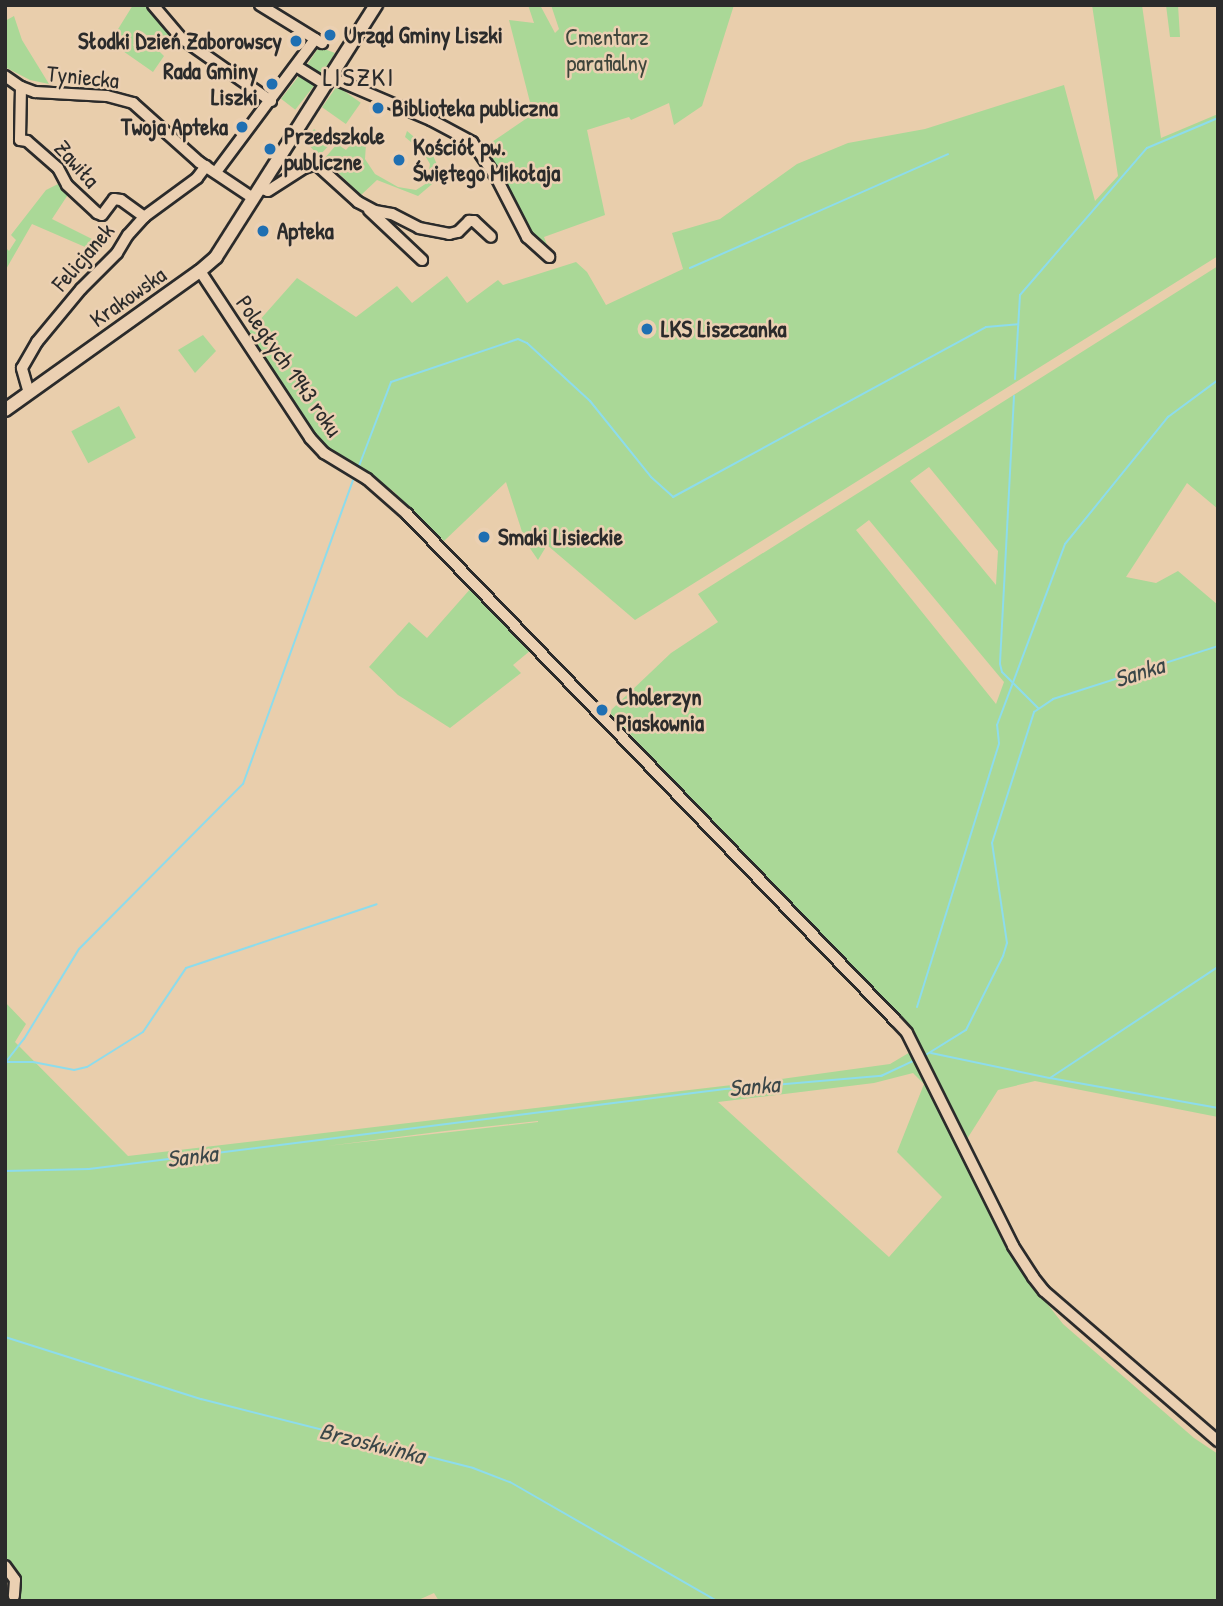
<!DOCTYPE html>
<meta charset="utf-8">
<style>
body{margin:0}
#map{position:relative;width:1223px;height:1606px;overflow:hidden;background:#e9ceac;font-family:"Patrick Hand",sans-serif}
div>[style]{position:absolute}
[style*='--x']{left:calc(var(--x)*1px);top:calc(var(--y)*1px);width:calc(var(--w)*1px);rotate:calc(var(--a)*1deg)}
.green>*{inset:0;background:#aad897;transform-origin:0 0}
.stream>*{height:2px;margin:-1px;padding:0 1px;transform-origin:1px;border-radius:1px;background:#8ddcec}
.roads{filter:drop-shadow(2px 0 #2b2b2b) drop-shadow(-2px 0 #2b2b2b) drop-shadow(0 2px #2b2b2b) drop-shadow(0 -2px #2b2b2b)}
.minor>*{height:10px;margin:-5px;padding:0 5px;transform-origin:5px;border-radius:5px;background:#ebd0b2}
.major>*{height:12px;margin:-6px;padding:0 6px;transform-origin:6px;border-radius:6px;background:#ebd0b2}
.dots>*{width:19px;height:19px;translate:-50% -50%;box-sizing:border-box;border:4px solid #ebd0b2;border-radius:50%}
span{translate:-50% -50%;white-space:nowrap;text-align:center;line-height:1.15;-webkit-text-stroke:5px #ebd0b2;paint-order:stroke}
.poi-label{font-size:23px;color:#2b2b2b;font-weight:700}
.left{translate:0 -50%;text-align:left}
.right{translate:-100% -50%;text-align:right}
.park-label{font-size:23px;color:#3e453b}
.street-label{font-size:23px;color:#2b2b2b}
.water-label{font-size:24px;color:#3a4648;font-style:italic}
.quarter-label{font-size:26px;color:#2b2b2b;letter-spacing:2px}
.frame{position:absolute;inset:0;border:7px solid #2b2b2b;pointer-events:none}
</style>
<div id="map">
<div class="green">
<i style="clip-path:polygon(133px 5px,150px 5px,173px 33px,159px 51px,164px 56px,153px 72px,110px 42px)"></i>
<i style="clip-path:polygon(528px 5px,540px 5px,555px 33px,559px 29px,551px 5px,734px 5px,702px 106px,674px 125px,669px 103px,631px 120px,629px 117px,587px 130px,605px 215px,544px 237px,547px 245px,542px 248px,531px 236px,483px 148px,533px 114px,509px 20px,534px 23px)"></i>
<i style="clip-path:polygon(1092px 5px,1142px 5px,1161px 138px,1218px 114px,1218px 256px,635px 620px,547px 545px,538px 560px,525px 541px,506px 482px,444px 541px,393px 491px,316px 440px,249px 332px,297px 278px,356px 317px,397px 286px,412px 303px,447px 276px,467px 303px,498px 280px,503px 285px,576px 262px,587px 272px,606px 305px,683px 269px,672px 233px,720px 219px,797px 164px,848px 143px,925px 129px,1064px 85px,1095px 201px,1118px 176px)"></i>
<i style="clip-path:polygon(1166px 5px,1178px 5px,1180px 37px,1170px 37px)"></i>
<i style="clip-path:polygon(14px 16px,22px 40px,49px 84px,30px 80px,5px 67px,5px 21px)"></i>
<i style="clip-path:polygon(319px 47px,335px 53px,319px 78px,305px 68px)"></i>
<i style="left:302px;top:72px;width:18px;height:34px;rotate:38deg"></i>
<i style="left:337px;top:86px;width:29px;height:26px;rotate:35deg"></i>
<i style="clip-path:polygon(314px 129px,333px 141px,319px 156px,305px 141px)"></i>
<i style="clip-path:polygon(407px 131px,431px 151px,439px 169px,438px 179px,418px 196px,377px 180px,361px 195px,324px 159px,337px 144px,346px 150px,356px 138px,366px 144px,365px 159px,375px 174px,398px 187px,416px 190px,427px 183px,430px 164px,423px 152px,405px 137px)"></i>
<i style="clip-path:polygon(62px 182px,71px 190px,52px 219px,98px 242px,92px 250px,32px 224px,5px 271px,5px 247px,9px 251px,16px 240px,11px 235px,46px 190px)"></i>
<i style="clip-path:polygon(evenodd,1218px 266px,1218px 509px,1187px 483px,1126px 577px,1156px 583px,1178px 571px,1218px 605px,1218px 1117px,1035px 1081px,998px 1090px,967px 1139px,919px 1043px,900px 1018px,609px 712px,671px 653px,718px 622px,698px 594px,1218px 266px,929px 467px,998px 551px,996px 585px,910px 481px,929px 467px,1218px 266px,869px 520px,1004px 682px,996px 704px,856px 530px,869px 520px)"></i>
<i style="clip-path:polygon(203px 335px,216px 351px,195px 373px,178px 350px)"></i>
<i style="left:119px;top:406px;width:36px;height:54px;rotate:62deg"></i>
<i style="clip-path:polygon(472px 587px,531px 650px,513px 665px,521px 673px,450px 728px,398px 695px,369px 667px,409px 622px,427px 638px)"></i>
<i style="clip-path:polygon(evenodd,5px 1002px,26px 1024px,15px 1042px,128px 1156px,774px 1080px,890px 1064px,912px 1051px,1028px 1279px,1063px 1324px,1194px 1438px,1218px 1454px,1218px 1601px,439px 1601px,434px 1593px,416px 1601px,16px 1601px,5px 1563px,5px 1002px,913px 1073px,924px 1084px,897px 1152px,942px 1197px,889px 1257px,718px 1102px,874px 1083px,913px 1073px,5px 1002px,538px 1121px,538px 1122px,327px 1146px,445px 1131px,538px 1121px)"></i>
</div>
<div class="stream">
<i style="--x:690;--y:268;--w:282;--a:-23.8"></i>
<i style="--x:1015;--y:379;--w:84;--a:-86.6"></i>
<i style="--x:1020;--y:295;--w:194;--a:-49.2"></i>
<i style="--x:1147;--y:148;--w:77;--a:-22.9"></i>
<i style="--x:1014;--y:396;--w:268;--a:93"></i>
<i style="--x:1000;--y:664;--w:8;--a:76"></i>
<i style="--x:1002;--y:672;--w:51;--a:45"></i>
<i style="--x:359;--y:466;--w:90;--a:-69.1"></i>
<i style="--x:391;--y:382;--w:134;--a:-18.7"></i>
<i style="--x:518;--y:339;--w:10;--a:24"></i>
<i style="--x:527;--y:343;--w:86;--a:42.6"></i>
<i style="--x:590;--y:401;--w:97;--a:51.2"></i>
<i style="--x:651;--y:477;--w:30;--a:42"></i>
<i style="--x:673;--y:497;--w:356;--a:-28.5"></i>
<i style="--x:986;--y:327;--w:32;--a:-5"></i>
<i style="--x:917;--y:1007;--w:276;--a:-72.7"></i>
<i style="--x:999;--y:743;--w:18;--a:-96"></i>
<i style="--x:997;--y:725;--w:193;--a:-69.4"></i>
<i style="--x:1065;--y:544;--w:164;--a:-51"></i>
<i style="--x:1168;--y:417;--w:62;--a:-36.5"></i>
<i style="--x:931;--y:1053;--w:122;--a:11.9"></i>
<i style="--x:1050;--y:1078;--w:171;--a:10.1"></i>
<i style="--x:924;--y:1056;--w:49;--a:-31.8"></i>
<i style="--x:966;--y:1030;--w:83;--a:-63.4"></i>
<i style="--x:1003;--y:956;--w:14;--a:-73"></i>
<i style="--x:1007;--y:943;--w:101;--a:-98.5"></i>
<i style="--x:992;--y:843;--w:138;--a:-72.2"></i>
<i style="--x:1034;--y:712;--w:23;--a:-34"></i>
<i style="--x:1053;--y:699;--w:173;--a:-17.8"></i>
<i style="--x:7;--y:1062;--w:26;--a:0"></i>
<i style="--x:33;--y:1062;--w:42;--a:11"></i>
<i style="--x:74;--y:1070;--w:13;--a:-13"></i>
<i style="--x:87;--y:1067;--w:66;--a:-32"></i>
<i style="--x:143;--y:1032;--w:77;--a:-56.1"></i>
<i style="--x:186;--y:968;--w:201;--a:-18.5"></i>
<i style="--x:5;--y:1063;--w:31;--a:-52"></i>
<i style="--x:24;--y:1039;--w:105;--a:-58.6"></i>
<i style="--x:79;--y:949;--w:233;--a:-45.2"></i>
<i style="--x:243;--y:784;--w:323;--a:-70.1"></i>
<i style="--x:1050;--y:1078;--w:201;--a:-33.5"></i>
<i style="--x:5;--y:1171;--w:84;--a:-1.4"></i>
<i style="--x:89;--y:1169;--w:641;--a:-7.17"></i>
<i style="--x:725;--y:1089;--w:157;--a:-4.8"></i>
<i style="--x:881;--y:1076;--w:38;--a:-25"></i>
<i style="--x:5;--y:1337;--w:206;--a:17.6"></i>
<i style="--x:201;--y:1399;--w:281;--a:14.2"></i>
<i style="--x:473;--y:1468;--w:40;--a:21"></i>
<i style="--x:510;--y:1482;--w:239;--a:29.9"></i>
</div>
<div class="roads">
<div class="minor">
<i style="--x:153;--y:5;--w:43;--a:49.7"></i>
<i style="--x:181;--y:38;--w:110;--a:35"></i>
<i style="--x:260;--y:5;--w:73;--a:31.5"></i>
<i style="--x:296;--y:66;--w:34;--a:32"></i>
<i style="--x:5;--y:76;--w:19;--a:35"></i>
<i style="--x:21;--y:87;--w:15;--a:20"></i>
<i style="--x:35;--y:92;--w:72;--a:3.2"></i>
<i style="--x:107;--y:96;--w:27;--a:15"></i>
<i style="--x:133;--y:103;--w:89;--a:41.8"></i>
<i style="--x:199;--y:162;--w:65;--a:33.7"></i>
<i style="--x:330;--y:77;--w:110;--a:23.1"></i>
<i style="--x:431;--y:120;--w:47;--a:28.2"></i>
<i style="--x:472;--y:142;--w:42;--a:55.6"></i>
<i style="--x:496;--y:177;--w:68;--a:62.7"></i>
<i style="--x:527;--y:237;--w:30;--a:42"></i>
<i style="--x:21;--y:87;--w:53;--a:91.1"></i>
<i style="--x:20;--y:140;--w:7;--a:8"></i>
<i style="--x:27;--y:141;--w:41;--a:41.1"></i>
<i style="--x:58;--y:168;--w:19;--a:62"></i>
<i style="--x:67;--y:185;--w:41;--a:43"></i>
<i style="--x:97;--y:213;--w:5;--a:22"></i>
<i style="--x:102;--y:215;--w:20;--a:-53"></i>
<i style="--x:114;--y:199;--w:7;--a:8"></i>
<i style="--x:121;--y:200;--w:29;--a:36"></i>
<i style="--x:216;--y:172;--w:166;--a:-53.3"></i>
<i style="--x:259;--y:188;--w:9;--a:18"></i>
<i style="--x:268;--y:191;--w:43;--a:-32.6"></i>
<i style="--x:304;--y:168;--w:13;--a:-18"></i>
<i style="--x:316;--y:164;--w:57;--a:42.1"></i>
<i style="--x:358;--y:202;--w:19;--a:28"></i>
<i style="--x:375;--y:211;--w:17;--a:10"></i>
<i style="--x:392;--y:214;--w:30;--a:27"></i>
<i style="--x:419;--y:228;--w:31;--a:11"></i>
<i style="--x:449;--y:234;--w:9;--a:-13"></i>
<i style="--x:458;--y:232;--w:16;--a:-45"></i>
<i style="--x:469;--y:221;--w:5;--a:0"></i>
<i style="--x:474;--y:221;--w:23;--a:43"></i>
<i style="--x:369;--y:210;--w:73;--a:43.3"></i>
<i style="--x:200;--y:271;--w:200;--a:56.6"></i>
<i style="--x:310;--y:438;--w:21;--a:47"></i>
<i style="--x:324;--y:453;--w:50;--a:31.2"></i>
<i style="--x:367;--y:479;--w:53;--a:41.2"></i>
<i style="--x:407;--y:514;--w:704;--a:46.04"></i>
<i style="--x:896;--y:1021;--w:16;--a:47"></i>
<i style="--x:907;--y:1033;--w:238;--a:63.5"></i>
<i style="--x:1013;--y:1246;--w:37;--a:57"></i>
<i style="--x:1033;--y:1277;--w:18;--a:52"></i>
<i style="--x:1044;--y:1291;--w:230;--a:40.8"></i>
<i style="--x:29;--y:393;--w:26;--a:-106"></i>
<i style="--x:22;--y:368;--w:30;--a:-60"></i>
<i style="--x:37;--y:342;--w:69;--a:-50.3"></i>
<i style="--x:81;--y:289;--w:51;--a:-45"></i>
<i style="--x:117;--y:253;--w:21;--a:-59"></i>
<i style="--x:128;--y:235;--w:24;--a:-48"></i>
<i style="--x:144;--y:217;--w:66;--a:-36.3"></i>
<i style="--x:197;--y:178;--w:15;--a:-53"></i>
<i style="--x:5;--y:1566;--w:17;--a:54"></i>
<i style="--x:15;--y:1580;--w:16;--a:94"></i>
</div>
<div class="major">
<i style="--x:5;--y:410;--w:239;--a:-35.5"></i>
<i style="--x:200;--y:271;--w:21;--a:-41"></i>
<i style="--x:216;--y:257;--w:299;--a:-57.6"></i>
</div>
</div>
<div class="dots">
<i style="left:330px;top:35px;background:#1f6fb2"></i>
<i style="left:296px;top:41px;background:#1f6fb2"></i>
<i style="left:272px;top:84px;background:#1f6fb2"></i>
<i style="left:378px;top:108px;background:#1f6fb2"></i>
<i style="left:242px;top:127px;background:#1f6fb2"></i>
<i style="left:270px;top:149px;background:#1f6fb2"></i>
<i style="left:399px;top:160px;background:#1f6fb2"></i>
<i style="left:263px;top:231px;background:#1f6fb2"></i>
<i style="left:647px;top:329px;background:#1f6fb2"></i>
<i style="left:484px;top:537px;background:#1f6fb2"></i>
<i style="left:602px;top:710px;background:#1f6fb2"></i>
</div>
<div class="poi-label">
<span class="left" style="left:344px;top:35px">Urząd Gminy Liszki</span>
<span class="right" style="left:282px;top:41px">Słodki Dzień Zaborowscy</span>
<span class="right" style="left:258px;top:84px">Rada Gminy<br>Liszki</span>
<span class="left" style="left:392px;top:108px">Biblioteka publiczna</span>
<span class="right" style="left:228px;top:127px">Twoja Apteka</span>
<span class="left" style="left:284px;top:149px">Przedszkole<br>publiczne</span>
<span class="left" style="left:413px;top:160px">Kościół pw.<br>Świętego Mikołaja</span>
<span class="left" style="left:277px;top:231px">Apteka</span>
<span class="left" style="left:661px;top:329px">LKS Liszczanka</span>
<span class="left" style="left:498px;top:537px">Smaki Lisieckie</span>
<span class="left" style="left:616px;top:710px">Cholerzyn<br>Piaskownia</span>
</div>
<div class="park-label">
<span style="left:607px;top:50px">Cmentarz<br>parafialny</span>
</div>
<div class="street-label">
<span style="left:83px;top:77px;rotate:6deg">Tyniecka</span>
<span style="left:77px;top:164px;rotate:48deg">Zawiła</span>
<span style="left:83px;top:257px;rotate:-49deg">Felicjanek</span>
<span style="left:128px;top:297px;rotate:-35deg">Krakowska</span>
<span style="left:289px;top:366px;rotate:55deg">Poległych 1943 roku</span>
</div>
<div class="water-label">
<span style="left:1139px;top:672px;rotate:-18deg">Sanka</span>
<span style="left:754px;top:1086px;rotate:-5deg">Sanka</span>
<span style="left:192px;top:1156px;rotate:-7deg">Sanka</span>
<span style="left:372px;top:1443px;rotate:14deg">Brzoskwinka</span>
</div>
<div class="quarter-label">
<span style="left:359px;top:77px">LISZKI</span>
</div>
<div class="frame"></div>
</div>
